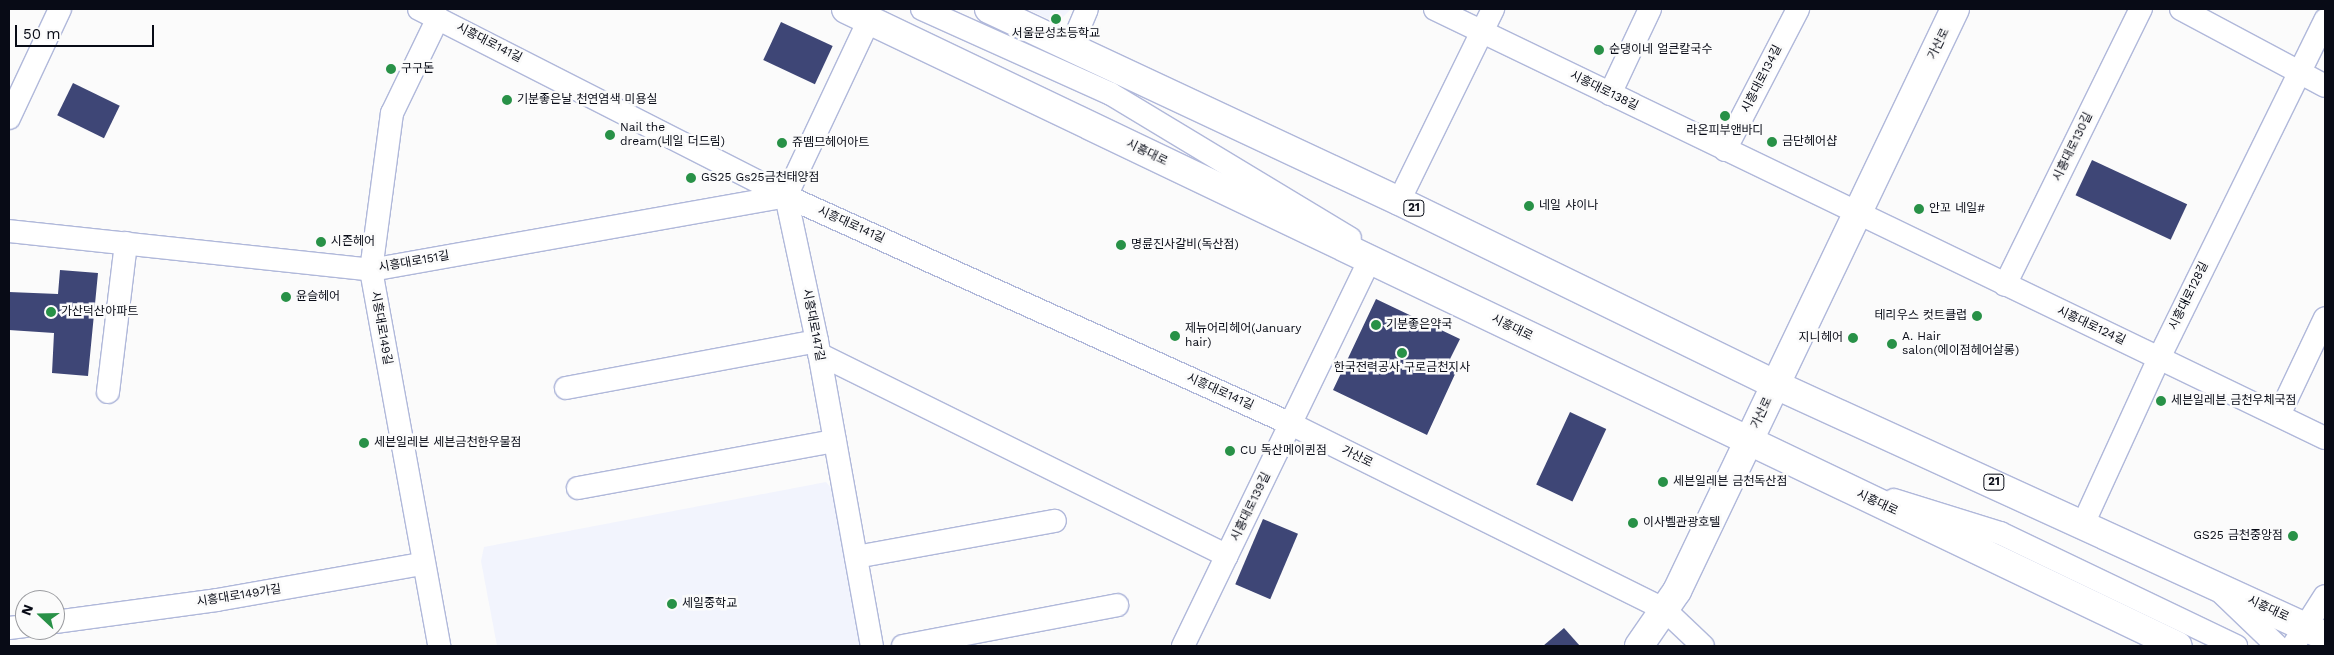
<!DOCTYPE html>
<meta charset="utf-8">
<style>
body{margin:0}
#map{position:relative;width:2334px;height:655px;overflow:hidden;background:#fbfbfb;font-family:"Work Sans","Noto Sans KR",sans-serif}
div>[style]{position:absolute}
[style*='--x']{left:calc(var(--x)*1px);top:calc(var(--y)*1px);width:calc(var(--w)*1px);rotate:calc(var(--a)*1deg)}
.built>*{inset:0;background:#f2f4fd}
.building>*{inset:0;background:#3e4676;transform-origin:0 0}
.roads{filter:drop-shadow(1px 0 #b0b8da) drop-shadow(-1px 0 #b0b8da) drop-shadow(0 1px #b0b8da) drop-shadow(0 -1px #b0b8da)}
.minor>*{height:22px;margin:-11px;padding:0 11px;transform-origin:11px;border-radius:11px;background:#fff}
.major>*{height:28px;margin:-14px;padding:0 14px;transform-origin:14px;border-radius:14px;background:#fff}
.dots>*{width:14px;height:14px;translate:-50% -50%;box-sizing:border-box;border:2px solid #fbfbfb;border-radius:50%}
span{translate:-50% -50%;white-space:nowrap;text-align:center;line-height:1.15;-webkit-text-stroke:5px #fbfbfb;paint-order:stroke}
.shield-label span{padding:1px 4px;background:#fbfbfb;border:1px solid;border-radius:4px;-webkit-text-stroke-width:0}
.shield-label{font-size:11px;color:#080b16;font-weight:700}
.poi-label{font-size:12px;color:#080b16}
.left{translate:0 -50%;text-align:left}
.right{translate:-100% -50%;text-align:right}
.street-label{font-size:12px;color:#080b16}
.frame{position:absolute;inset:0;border:10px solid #080b16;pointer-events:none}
.north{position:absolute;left:15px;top:590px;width:50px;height:50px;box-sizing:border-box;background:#fbfbfb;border:1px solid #9a9b9f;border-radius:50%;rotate:291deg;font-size:14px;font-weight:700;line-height:20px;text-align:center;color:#080b16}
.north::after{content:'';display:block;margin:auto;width:18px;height:22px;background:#289147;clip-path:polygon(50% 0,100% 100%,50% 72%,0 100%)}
.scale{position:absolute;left:15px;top:25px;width:139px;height:22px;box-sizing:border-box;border:2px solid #080b16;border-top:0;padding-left:6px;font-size:15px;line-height:18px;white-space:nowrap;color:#080b16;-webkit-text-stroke:4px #fbfbfb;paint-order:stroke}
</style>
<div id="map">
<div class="built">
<i style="clip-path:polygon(1027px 9px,1071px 9px,1057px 23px)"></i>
<i style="clip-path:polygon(826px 482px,833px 490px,863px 646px,497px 646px,481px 561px,484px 547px)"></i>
</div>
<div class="building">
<i style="left:781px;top:22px;width:57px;height:42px;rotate:25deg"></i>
<i style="left:73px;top:83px;width:52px;height:36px;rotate:26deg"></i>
<i style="left:2092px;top:160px;width:105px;height:39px;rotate:25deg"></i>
<i style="clip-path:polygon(60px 270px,98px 273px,88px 376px,52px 373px,54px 333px,9px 330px,9px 292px,58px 294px)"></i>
<i style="clip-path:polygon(1376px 299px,1460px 339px,1446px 367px,1456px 372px,1427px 435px,1333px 390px)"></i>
<i style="left:1570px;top:412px;width:40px;height:80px;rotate:25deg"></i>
<i style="left:1263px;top:519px;width:38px;height:71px;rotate:23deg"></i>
<i style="clip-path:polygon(1564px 628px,1580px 646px,1543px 646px)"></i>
</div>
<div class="roads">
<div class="minor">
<i style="--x:419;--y:9;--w:412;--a:27"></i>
<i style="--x:786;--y:196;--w:554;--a:24.3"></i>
<i style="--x:1291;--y:424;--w:418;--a:26.4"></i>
<i style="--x:1665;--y:610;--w:52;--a:43.5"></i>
<i style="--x:922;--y:9;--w:207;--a:24.2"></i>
<i style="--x:1111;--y:94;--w:279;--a:31.1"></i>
<i style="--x:1435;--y:9;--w:988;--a:25.74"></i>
<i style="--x:2181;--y:9;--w:163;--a:28.1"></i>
<i style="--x:438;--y:18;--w:106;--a:115.8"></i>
<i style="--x:392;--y:113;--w:158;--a:97.6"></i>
<i style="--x:371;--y:270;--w:382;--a:79.7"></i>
<i style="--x:869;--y:20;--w:195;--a:115.2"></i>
<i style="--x:786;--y:196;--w:148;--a:77.9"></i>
<i style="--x:817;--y:341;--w:310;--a:79.8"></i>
<i style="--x:1071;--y:47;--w:41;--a:-67.2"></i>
<i style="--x:1610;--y:94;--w:94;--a:-64.8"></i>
<i style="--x:9;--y:118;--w:120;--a:-64.9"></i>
<i style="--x:1725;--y:150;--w:159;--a:-62.6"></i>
<i style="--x:1399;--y:201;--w:214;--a:-63.9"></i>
<i style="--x:9;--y:231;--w:364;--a:6.1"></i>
<i style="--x:371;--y:270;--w:422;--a:-10.1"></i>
<i style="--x:2005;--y:285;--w:308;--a:-63.8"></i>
<i style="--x:819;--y:354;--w:455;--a:26.3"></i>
<i style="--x:566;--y:388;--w:255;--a:-10.6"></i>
<i style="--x:108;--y:392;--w:150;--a:-83.1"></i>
<i style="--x:2279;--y:415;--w:107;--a:-64.6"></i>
<i style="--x:578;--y:488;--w:261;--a:-10.4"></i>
<i style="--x:1894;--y:500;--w:111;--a:17.3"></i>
<i style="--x:2000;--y:533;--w:262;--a:25.6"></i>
<i style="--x:2084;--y:522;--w:180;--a:-65.4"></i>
<i style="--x:2159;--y:358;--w:377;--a:-63.8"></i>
<i style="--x:856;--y:557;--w:202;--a:-10.3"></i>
<i style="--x:2222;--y:593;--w:76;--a:43.9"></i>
<i style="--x:55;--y:622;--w:163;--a:-7.7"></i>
<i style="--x:217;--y:600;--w:208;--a:-10"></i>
<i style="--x:9;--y:628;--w:16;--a:-7"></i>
<i style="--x:903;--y:646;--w:218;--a:-10.8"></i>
<i style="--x:1183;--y:646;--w:429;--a:-64.2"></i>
<i style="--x:2293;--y:646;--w:59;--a:-57.4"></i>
</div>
<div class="major">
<i style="--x:846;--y:9;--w:1476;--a:25.56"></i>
<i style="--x:989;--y:9;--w:453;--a:25.1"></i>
<i style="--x:1399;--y:201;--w:420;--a:26"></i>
<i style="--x:1776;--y:385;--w:604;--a:24.57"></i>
<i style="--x:1639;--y:646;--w:67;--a:-55.4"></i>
<i style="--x:1677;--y:591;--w:645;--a:-64.47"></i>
</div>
</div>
<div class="dots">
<i style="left:1056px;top:19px;background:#289147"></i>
<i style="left:1599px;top:50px;background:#289147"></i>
<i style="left:391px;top:69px;background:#289147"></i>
<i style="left:507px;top:100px;background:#289147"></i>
<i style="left:1725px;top:116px;background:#289147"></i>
<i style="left:610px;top:135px;background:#289147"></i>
<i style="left:1772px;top:142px;background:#289147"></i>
<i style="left:782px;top:143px;background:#289147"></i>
<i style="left:691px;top:178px;background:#289147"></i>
<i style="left:1529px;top:206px;background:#289147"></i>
<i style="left:1919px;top:209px;background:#289147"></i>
<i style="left:321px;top:242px;background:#289147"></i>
<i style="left:1121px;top:245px;background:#289147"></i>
<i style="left:286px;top:297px;background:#289147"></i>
<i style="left:51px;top:312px;background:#289147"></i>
<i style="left:1977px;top:316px;background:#289147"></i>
<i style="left:1376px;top:325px;background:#289147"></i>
<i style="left:1175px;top:336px;background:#289147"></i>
<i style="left:1853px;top:338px;background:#289147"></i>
<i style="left:1892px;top:344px;background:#289147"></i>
<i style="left:1402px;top:353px;background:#289147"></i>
<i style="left:2161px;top:401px;background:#289147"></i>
<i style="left:364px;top:443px;background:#289147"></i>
<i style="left:1230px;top:451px;background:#289147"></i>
<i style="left:1663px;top:482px;background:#289147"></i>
<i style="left:1633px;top:523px;background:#289147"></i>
<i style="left:2293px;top:536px;background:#289147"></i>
<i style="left:672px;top:604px;background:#289147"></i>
</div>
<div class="shield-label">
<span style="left:1414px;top:208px">21</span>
<span style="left:1994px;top:482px">21</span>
</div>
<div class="poi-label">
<span style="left:1056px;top:34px">서울문성초등학교</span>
<span class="left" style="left:1609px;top:50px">순댕이네 얼큰칼국수</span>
<span class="left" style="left:401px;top:69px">구구돈</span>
<span class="left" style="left:517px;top:100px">기분좋은날 천연염색 미용실</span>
<span class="left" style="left:620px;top:135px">Nail the<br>dream(네일 더드림)</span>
<span style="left:1725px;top:131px">라온피부앤바디</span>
<span class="left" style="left:1782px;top:142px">금단헤어샵</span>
<span class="left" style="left:792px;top:143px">쥬뗌므헤어아트</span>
<span class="left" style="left:701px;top:178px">GS25 Gs25금천태양점</span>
<span class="left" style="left:1539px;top:206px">네일 샤이나</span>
<span class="left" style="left:1929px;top:209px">안꼬 네일#</span>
<span class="left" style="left:331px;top:242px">시즌헤어</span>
<span class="left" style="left:1131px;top:245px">명륜진사갈비(독산점)</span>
<span class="left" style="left:296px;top:297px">윤슬헤어</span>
<span class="left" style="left:61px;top:312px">가산덕산아파트</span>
<span class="right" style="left:1967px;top:316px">테리우스 컷트클럽</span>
<span class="left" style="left:1386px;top:325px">기분좋은약국</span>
<span class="left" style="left:1185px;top:336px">제뉴어리헤어(January<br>hair)</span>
<span class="left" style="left:1902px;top:344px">A. Hair<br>salon(에이점헤어살롱)</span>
<span class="right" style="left:1843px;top:338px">지니헤어</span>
<span style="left:1402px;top:368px">한국전력공사 구로금천지사</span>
<span class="left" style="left:2171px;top:401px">세븐일레븐 금천우체국점</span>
<span class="left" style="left:374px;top:443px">세븐일레븐 세븐금천한우물점</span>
<span class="left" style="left:1240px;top:451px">CU 독산메이퀸점</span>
<span class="left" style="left:1673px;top:482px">세븐일레븐 금천독산점</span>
<span class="left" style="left:1643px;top:523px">이사벨관광호텔</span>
<span class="right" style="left:2283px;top:536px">GS25 금천중앙점</span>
<span class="left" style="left:682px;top:604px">세일중학교</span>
</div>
<div class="street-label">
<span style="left:489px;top:43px;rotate:27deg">시흥대로141길</span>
<span style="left:1939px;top:44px;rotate:-64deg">가산로</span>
<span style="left:1762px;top:79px;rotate:-63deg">시흥대로134길</span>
<span style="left:1604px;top:91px;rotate:26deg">시흥대로138길</span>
<span style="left:2073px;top:147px;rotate:-64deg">시흥대로130길</span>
<span style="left:1147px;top:153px;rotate:26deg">시흥대로</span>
<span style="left:851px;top:225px;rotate:24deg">시흥대로141길</span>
<span style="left:414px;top:262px;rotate:-10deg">시흥대로151길</span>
<span style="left:2189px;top:296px;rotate:-64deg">시흥대로128길</span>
<span style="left:813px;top:325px;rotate:79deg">시흥대로147길</span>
<span style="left:2091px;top:326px;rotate:25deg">시흥대로124길</span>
<span style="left:381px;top:328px;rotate:80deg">시흥대로149길</span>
<span style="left:1512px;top:328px;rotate:26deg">시흥대로</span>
<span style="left:1220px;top:392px;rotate:24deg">시흥대로141길</span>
<span style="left:1762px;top:413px;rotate:-65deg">가산로</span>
<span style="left:1357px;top:457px;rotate:26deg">가산로</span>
<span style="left:1877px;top:503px;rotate:25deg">시흥대로</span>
<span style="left:1251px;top:507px;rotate:-64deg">시흥대로139길</span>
<span style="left:239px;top:596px;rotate:-9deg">시흥대로149가길</span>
<span style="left:2268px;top:609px;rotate:25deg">시흥대로</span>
</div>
<div class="frame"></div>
<div class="north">N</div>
<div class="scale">50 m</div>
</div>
